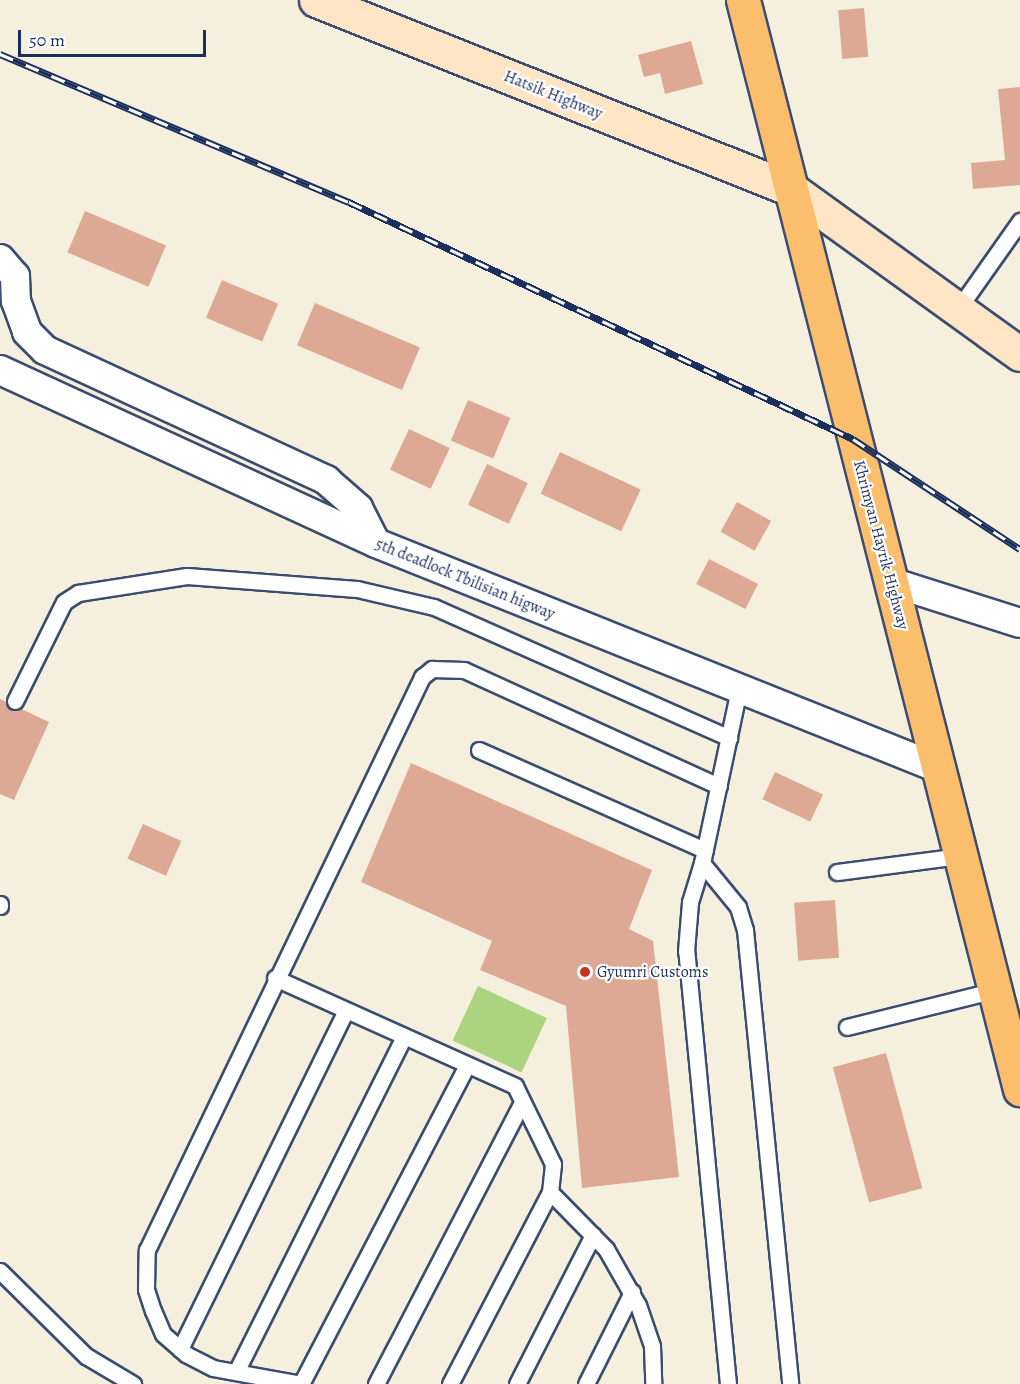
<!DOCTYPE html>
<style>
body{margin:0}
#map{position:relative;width:1020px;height:1384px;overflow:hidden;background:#f5f0de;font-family:Alegreya,serif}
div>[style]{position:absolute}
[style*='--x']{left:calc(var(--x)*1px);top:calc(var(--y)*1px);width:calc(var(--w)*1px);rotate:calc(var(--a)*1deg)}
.green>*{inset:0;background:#acd37d;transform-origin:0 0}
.building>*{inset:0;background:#dda995;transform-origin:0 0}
.roads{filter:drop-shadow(2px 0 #3c4c71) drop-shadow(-2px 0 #3c4c71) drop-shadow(0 2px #3c4c71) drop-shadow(0 -2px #3c4c71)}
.lane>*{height:15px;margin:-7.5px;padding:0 7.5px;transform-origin:7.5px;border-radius:7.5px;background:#fff}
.street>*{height:28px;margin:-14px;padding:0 14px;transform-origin:14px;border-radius:14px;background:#fff}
.secondary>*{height:33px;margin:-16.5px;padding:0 16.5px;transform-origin:16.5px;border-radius:16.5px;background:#fde5c5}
.highway>*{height:33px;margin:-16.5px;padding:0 16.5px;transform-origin:16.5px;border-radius:16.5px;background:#fabe6d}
.rail>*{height:7px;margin-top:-3.5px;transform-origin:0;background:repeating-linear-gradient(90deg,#fff 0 14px,#1b2f5e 0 28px);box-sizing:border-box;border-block:2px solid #1b2f5e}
.dots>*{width:16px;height:16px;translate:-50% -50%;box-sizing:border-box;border:3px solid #fff;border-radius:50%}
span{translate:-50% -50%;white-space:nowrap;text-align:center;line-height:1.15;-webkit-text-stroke:4.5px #fff;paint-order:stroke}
.street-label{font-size:16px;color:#1b2f5e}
.poi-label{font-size:16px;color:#1b2f5e}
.left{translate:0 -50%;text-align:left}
.scale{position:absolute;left:18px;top:30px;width:188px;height:27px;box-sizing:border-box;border:3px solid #1b2f5e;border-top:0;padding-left:8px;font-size:18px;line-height:21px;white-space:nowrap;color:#1b2f5e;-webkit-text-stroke:4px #fff;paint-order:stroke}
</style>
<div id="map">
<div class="green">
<i style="left:478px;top:986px;width:76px;height:60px;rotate:25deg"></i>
</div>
<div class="building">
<i style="left:864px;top:8px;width:49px;height:26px;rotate:85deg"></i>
<i style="clip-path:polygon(691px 41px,703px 84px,665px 94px,660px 73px,644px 77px,638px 55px)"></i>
<i style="clip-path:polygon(1020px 87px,1020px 185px,973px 189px,971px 163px,1005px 160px,998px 89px)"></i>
<i style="left:85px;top:211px;width:88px;height:45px;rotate:23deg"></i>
<i style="left:222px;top:280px;width:61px;height:41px;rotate:23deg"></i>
<i style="left:315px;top:303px;width:114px;height:46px;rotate:23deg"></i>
<i style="left:468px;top:400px;width:46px;height:44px;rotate:23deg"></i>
<i style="left:409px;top:429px;width:45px;height:45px;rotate:25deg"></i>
<i style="left:560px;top:452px;width:89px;height:46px;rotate:25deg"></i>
<i style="left:487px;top:464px;width:45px;height:45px;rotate:25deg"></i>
<i style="left:737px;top:502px;width:39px;height:34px;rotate:29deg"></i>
<i style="left:709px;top:559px;width:55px;height:28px;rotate:27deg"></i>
<i style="clip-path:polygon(0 699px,49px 722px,14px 800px,0 794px)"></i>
<i style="clip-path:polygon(411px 763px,652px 870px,629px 929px,653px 941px,679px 1177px,582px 1188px,566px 1006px,480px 970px,492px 941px,361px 882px)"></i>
<i style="left:775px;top:772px;width:53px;height:30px;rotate:25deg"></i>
<i style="left:143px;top:824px;width:42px;height:38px;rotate:24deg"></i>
<i style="left:835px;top:900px;width:58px;height:41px;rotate:86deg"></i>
<i style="left:886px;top:1053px;width:140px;height:55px;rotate:75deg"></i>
</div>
<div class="roads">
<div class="lane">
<i style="--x:958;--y:309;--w:108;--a:-54.8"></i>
<i style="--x:15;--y:701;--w:110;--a:-63.7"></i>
<i style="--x:64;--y:602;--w:17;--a:-33"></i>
<i style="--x:78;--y:593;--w:110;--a:-8.9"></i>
<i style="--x:187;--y:576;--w:170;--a:4.4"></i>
<i style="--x:357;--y:589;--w:79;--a:13.2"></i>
<i style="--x:434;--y:607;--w:323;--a:23.9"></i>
<i style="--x:479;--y:750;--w:247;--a:23.9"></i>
<i style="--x:702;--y:863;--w:57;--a:50.7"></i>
<i style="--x:738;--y:907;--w:24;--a:73"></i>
<i style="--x:745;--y:930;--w:456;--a:84.3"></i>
<i style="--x:837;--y:872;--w:125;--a:-7.4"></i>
<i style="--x:0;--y:904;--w:2;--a:90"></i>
<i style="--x:275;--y:978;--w:263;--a:24.2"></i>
<i style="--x:515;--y:1086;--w:87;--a:64"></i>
<i style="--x:553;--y:1164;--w:28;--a:96"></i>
<i style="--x:550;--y:1192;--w:80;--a:45.5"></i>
<i style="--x:606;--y:1249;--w:64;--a:60.3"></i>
<i style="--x:638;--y:1305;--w:43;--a:71.1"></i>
<i style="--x:652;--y:1346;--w:38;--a:88"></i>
<i style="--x:847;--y:1027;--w:153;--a:-14"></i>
<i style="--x:0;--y:1271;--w:121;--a:44.7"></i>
<i style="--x:86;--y:1356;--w:55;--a:30.8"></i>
<i style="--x:180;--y:1349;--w:377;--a:-63.9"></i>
<i style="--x:236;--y:1372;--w:375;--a:-63.4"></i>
<i style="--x:301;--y:1384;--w:89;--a:-169.7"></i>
<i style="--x:213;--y:1368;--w:30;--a:-153"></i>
<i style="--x:186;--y:1354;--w:30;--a:-139"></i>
<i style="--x:163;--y:1334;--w:25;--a:-113"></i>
<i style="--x:153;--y:1311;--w:23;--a:-108"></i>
<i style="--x:146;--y:1289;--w:39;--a:-89"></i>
<i style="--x:147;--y:1250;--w:636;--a:-64.36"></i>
<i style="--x:422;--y:677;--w:13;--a:-39"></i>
<i style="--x:432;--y:669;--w:32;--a:2"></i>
<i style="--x:464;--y:670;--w:280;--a:24.5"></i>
<i style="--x:301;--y:1384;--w:360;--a:-62.5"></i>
<i style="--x:376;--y:1384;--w:318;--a:-62.6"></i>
<i style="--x:450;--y:1384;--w:216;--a:-62.5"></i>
<i style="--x:517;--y:1384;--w:167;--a:-63"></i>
<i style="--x:586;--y:1384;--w:103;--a:-63.4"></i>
<i style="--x:728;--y:1384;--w:435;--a:-95.5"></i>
<i style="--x:686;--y:951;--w:49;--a:-85.3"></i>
<i style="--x:690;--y:902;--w:41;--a:-72.9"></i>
<i style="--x:702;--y:863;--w:178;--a:-78"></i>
</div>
<div class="street">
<i style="--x:0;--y:259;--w:23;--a:49"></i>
<i style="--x:15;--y:276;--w:25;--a:88"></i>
<i style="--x:16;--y:301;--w:33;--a:70"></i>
<i style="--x:27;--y:332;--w:25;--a:45"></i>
<i style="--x:45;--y:350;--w:310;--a:24.8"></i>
<i style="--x:326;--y:480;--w:43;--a:41.2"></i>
<i style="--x:358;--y:508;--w:39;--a:63"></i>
<i style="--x:0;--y:370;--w:414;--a:24.7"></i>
<i style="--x:376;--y:543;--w:605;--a:21.82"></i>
<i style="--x:891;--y:582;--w:135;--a:17.6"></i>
</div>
<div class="secondary">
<i style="--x:316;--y:0;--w:511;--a:21.7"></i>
<i style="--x:791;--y:189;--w:282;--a:35.8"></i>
</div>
<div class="highway">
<i style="--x:743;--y:0;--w:1124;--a:75.73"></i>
</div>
</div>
<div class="rail">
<i style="--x:0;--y:54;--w:379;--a:23"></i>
<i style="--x:349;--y:202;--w:557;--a:25.18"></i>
<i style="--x:853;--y:439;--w:200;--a:33.4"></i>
</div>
<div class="dots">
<i style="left:585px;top:972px;background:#c8321e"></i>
</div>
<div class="street-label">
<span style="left:553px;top:95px;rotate:22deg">Hatsik Highway</span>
<span style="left:881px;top:545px;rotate:75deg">Khrimyan Hayrik Highway</span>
<span style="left:465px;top:579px;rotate:22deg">5th deadlock Tbilisian higway</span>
</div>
<div class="poi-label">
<span class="left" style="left:597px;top:972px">Gyumri Customs</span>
</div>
<div class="scale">50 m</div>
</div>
